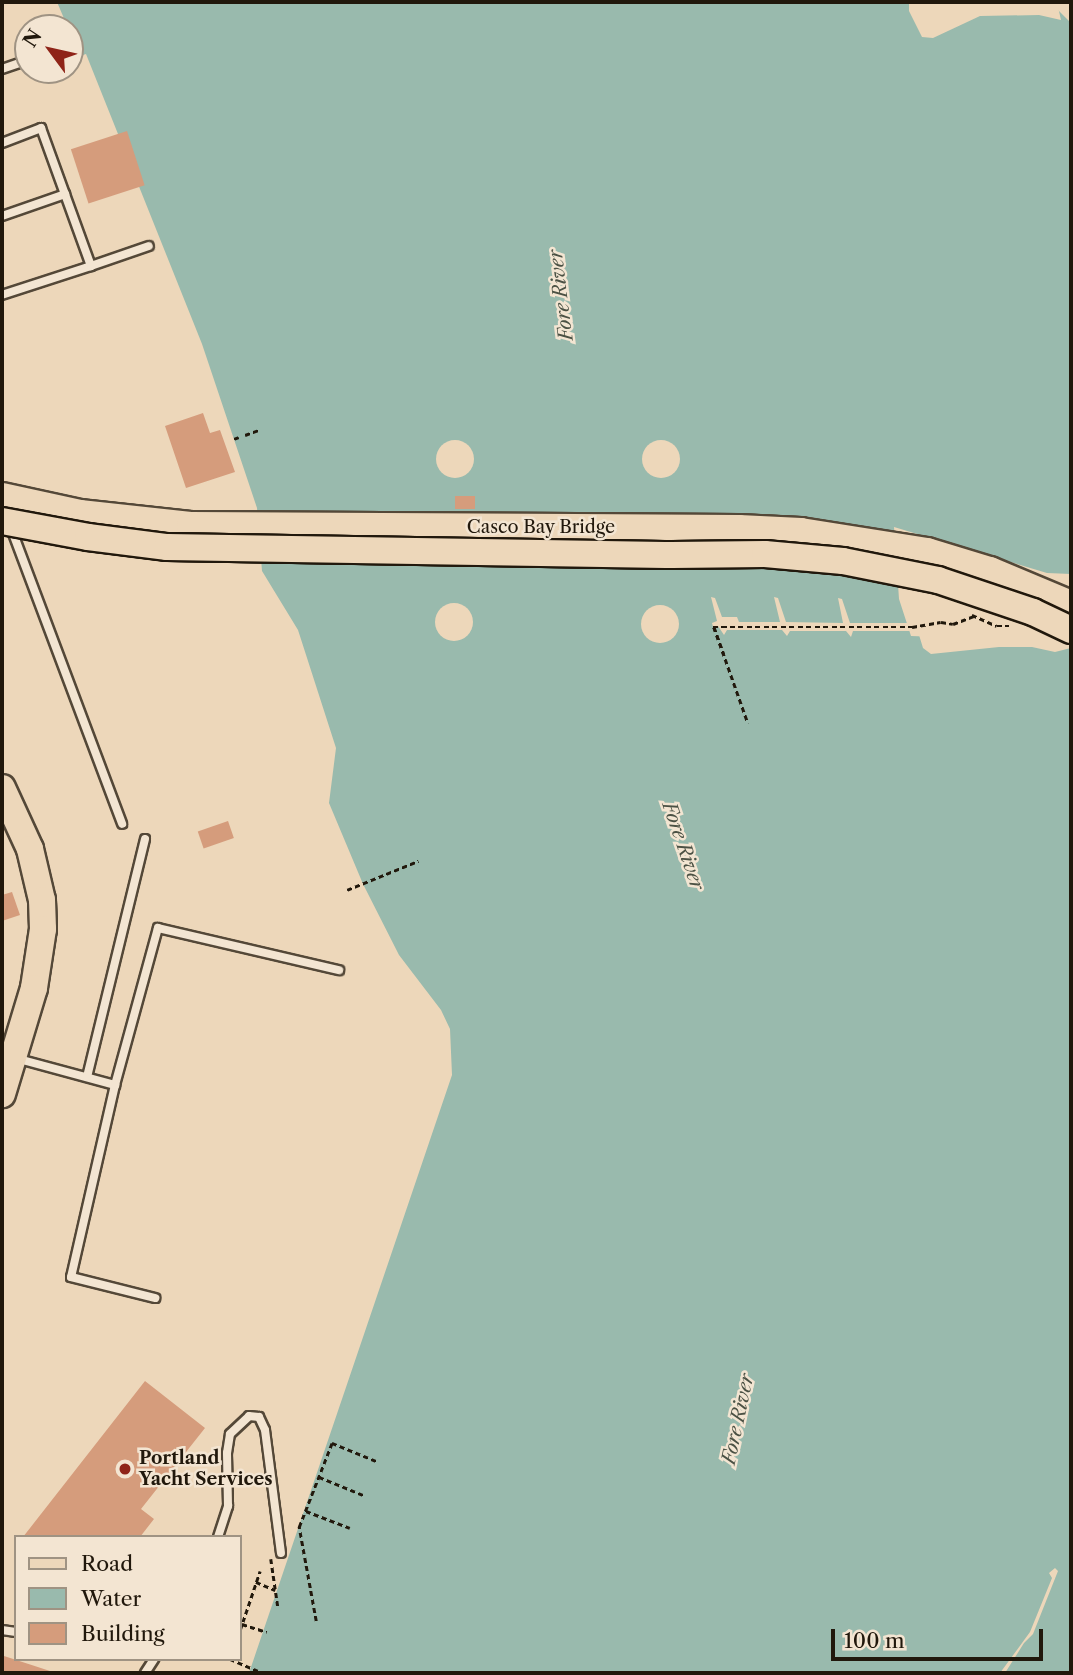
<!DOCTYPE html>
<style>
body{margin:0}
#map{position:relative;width:1073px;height:1675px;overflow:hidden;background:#edd7ba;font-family:"Libre Caslon Text",serif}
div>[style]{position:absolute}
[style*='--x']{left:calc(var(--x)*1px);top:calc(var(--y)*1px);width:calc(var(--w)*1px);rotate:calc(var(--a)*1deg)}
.water>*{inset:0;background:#99baad}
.pier>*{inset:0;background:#edd7ba}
.round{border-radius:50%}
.building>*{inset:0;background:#d59c7c;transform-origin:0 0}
.path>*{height:2.5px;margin-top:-1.25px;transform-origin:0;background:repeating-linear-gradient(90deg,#21180c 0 5px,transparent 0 8.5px)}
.roads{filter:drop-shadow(2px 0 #544838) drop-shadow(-2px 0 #544838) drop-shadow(0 2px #544838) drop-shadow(0 -2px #544838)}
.lane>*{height:8px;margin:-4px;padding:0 4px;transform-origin:4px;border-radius:4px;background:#f3e5d2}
.primary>*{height:26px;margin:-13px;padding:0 13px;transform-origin:13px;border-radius:13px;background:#edd7ba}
.path-bridge>*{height:2.5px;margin-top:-1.25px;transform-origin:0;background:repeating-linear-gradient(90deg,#21180c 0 5px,transparent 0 8.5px)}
.bridges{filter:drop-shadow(2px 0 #21180c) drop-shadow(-2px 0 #21180c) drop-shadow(0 2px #21180c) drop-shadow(0 -2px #21180c)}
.primary-bridge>*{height:26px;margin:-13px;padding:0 13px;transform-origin:13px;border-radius:13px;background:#edd7ba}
.dots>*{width:19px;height:19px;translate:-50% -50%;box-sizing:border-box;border:4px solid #f3e5d2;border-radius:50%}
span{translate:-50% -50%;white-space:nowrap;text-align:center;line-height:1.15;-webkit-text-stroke:5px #f3e5d2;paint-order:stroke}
.street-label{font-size:18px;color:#21180c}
.poi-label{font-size:18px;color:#21180c;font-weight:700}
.left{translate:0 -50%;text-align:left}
.water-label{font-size:19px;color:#4b5144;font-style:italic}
.frame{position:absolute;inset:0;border:4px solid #21180c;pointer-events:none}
.legend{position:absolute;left:14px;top:1535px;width:228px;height:126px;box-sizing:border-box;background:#f3e5d2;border:2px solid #9f9383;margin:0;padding:9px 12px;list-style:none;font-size:21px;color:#21180c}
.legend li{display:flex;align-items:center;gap:14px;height:35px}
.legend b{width:35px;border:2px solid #9f9383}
.north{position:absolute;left:14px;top:14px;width:70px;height:70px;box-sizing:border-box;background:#f3e5d2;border:2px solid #9f9383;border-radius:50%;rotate:303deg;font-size:19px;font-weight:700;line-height:28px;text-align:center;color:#21180c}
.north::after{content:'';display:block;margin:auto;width:24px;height:32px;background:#8f2418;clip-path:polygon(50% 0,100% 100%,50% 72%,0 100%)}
.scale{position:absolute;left:831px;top:1629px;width:212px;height:32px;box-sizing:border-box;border:4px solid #21180c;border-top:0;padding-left:9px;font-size:21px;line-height:24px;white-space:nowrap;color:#21180c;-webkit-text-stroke:5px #f3e5d2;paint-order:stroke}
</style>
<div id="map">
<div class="water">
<i style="clip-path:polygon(57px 2px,936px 2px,936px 11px,1058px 10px,1071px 23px,1071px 574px,1047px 573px,894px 527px,899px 599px,911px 636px,1071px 642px,1071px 1673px,249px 1673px,452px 1075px,450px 1029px,441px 1010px,399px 955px,363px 884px,329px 803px,336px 748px,298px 630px,262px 571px,257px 508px,202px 344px,86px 54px,80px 56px)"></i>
</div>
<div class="pier">
<i style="clip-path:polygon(909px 2px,939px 2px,939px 8px,1058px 7px,1061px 20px,1039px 15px,980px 16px,933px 38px,922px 37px,909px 11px)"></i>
<i class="round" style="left:642px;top:440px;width:38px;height:38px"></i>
<i class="round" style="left:436px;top:440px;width:38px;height:38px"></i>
<i style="clip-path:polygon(711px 597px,715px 598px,722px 617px,737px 617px,739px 622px,780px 622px,774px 597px,778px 598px,786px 622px,843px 623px,838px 598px,842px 599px,850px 623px,911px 623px,914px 631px,853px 631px,851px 637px,846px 631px,790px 631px,787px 636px,782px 630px,727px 630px,724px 635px,718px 626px,713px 627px,712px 623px,717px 621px)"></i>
<i class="round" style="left:435px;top:603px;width:38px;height:38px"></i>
<i class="round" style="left:641px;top:605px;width:38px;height:38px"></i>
<i style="clip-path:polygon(934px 631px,937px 636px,1053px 636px,1071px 639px,1071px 648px,1055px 652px,1032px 647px,999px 647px,931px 654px,923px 648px,919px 635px,934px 635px)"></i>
<i style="clip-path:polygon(1055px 1568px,1058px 1571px,1033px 1634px,1024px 1643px,1005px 1673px,1000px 1673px,1030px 1632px,1052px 1578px,1049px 1573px)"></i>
</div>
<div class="building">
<i style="left:127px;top:131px;width:57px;height:59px;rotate:72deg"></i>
<i style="clip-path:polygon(203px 413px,210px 433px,220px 430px,235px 472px,186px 488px,165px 426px)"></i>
<i style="left:455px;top:496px;width:20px;height:13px"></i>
<i style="left:228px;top:821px;width:18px;height:32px;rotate:71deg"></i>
<i style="clip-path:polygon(12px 892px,20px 915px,2px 921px,2px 895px)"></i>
<i style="clip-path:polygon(145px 1381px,205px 1428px,141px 1509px,154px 1519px,140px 1537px,23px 1537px)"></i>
<i style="clip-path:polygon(4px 1656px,50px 1671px,50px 1673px,2px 1673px)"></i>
</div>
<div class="path">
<i style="--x:245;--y:435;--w:15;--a:-20"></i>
<i style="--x:234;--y:439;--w:5;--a:-22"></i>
<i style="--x:972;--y:615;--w:27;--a:24"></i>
<i style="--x:997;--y:626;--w:12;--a:0"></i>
<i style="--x:713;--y:627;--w:199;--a:0"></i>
<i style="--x:912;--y:627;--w:29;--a:-10"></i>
<i style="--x:941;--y:622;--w:12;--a:9"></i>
<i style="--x:953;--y:624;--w:22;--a:-21"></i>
<i style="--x:714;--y:627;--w:102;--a:70.5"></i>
<i style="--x:347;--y:890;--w:77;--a:-22.2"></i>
<i style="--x:319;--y:1477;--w:48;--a:22.2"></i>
<i style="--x:306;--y:1511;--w:47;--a:21.1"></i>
<i style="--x:271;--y:1559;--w:49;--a:81.7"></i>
<i style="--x:256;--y:1582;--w:21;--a:23"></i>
<i style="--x:316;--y:1621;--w:96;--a:-100.3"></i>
<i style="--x:299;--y:1527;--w:90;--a:-68.6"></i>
<i style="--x:332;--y:1443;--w:48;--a:22.2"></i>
<i style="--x:242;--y:1624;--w:26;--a:18"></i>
<i style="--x:240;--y:1630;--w:62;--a:-71.3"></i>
<i style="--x:230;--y:1659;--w:36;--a:23"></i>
</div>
<div class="roads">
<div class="lane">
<i style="--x:2;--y:69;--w:28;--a:-19"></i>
<i style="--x:2;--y:143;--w:42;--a:-21"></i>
<i style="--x:41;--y:128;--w:147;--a:70.1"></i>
<i style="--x:91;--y:266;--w:94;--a:162"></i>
<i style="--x:2;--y:216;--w:67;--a:-19.2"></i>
<i style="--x:91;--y:266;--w:61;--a:-19"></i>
<i style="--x:11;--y:528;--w:316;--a:69.4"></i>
<i style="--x:15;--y:1058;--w:104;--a:15.1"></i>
<i style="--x:115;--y:1085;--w:163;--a:-74.7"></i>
<i style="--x:158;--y:928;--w:186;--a:13.1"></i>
<i style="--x:87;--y:1077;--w:245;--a:-76.3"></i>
<i style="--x:115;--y:1085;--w:197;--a:102.9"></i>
<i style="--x:71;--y:1277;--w:87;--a:14"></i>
<i style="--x:218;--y:1537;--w:33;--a:-72"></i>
<i style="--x:228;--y:1506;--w:53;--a:-91.1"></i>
<i style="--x:227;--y:1453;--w:19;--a:-81"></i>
<i style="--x:230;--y:1434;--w:26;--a:-43"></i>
<i style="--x:249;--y:1416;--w:10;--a:6"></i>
<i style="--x:259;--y:1417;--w:14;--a:65"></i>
<i style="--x:265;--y:1430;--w:124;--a:82.6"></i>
<i style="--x:2;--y:1630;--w:14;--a:8"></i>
<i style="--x:145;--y:1673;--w:17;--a:-57"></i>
</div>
<div class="primary">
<i style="--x:2;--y:496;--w:80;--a:12.3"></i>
<i style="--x:80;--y:513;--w:111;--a:6.2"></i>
<i style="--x:190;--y:525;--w:549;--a:0.31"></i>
<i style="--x:739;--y:528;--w:62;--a:2.8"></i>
<i style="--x:801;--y:531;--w:128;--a:9"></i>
<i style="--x:927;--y:551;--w:66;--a:16.8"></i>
<i style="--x:990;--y:570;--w:88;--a:22.8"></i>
<i style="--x:2;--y:788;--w:67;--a:65.3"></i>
<i style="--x:30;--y:849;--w:52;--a:76.8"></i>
<i style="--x:42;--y:900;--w:29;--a:88"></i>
<i style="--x:43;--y:929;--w:60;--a:98.7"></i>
<i style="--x:34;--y:988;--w:111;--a:106.8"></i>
</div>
</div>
<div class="path-bridge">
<i style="--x:714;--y:627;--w:29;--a:70"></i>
</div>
<div class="bridges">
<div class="primary-bridge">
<i style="--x:2;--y:521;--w:87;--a:10.5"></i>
<i style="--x:88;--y:537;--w:80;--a:7.2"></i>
<i style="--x:167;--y:547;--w:505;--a:0.91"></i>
<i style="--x:672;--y:555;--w:93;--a:-0.6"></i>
<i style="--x:765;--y:554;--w:78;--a:5.1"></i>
<i style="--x:843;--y:561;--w:97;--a:11.3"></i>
<i style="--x:938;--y:580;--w:100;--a:18.6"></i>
<i style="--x:1033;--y:612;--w:42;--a:25.3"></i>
</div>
</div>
<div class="dots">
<i style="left:125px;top:1469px;background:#8f2418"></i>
</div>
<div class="street-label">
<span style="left:541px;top:527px">Casco Bay Bridge</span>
</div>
<div class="poi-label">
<span class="left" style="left:139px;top:1469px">Portland<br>Yacht Services</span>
</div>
<div class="water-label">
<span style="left:561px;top:295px;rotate:-97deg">Fore River</span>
<span style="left:683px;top:846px;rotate:71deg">Fore River</span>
<span style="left:738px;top:1419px;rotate:-78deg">Fore River</span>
</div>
<div class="frame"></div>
<ul class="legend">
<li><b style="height:9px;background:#edd7ba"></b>Road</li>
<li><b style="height:19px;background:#99baad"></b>Water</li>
<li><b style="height:19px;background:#d59c7c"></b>Building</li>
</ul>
<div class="north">N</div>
<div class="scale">100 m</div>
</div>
